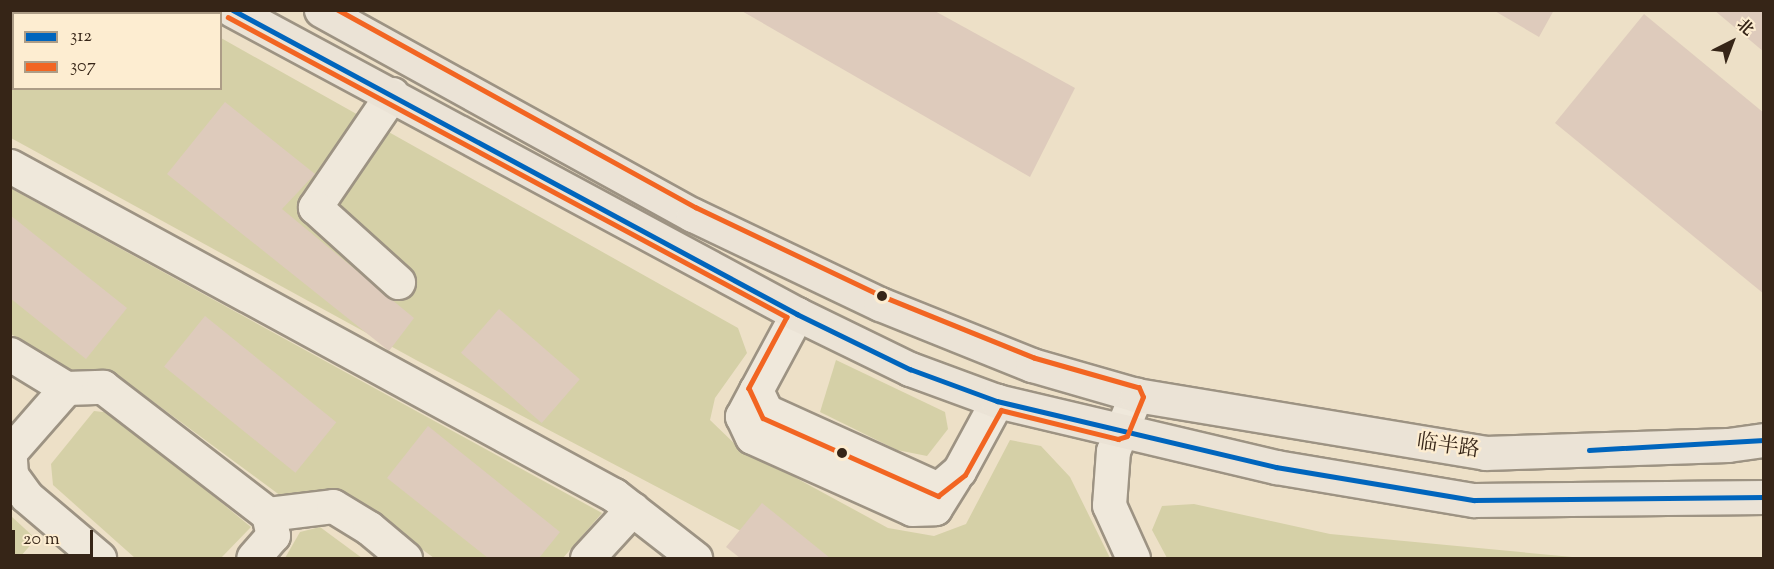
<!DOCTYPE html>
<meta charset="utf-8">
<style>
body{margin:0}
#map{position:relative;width:1774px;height:569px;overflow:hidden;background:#ede0c7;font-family:"Sorts Mill Goudy","Noto Serif SC",serif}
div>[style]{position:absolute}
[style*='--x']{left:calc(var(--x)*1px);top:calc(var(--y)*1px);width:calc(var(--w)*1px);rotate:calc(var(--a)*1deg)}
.green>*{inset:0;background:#d5d0a7}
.building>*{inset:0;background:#decbbc;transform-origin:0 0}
.roads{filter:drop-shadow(2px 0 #9d9383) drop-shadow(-2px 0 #9d9383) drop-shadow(0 2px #9d9383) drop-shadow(0 -2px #9d9383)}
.minor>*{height:33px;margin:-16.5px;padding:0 16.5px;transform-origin:16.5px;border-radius:16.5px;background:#efe8db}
.major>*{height:33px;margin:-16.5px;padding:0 16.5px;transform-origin:16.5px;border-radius:16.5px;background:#ebe3d6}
.bus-1>*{height:4.5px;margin:-2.25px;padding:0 2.25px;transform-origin:2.25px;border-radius:2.25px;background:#0065bd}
.bus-2>*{height:4.5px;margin:-2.25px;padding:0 2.25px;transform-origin:2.25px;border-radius:2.25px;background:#f26522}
.dots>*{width:16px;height:16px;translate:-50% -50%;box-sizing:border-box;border:3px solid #fdedd1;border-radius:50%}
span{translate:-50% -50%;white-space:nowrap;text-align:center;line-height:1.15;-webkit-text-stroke:4.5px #fdedd1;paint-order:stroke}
.street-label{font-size:21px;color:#362517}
.frame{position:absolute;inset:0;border:12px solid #362517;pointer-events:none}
.legend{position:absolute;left:12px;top:12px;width:210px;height:78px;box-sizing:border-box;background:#fdedd1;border:2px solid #ad9d87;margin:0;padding:8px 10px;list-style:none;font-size:18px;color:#362517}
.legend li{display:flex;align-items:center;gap:12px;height:30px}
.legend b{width:30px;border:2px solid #ad9d87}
.north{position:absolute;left:1702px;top:12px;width:60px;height:60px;-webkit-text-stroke:4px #fdedd1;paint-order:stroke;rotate:42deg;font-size:16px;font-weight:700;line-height:24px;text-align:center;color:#362517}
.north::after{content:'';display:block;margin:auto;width:21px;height:27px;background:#362517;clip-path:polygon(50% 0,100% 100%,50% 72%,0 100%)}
.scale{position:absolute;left:12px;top:530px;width:81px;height:27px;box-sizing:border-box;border:3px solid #362517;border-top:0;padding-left:8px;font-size:18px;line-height:21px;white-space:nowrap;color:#362517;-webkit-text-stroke:4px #fdedd1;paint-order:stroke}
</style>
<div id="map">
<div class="green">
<i style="clip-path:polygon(171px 10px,176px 13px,14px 14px,14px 88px,220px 88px,221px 38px,738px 328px,747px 353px,715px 398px,710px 420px,737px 446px,888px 528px,934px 536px,966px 524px,1010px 440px,1041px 446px,1070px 477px,1110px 558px,792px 558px,416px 360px,11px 138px,10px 11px)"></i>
<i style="clip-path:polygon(10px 188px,602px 513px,563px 558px,434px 558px,340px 490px,281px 496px,109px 369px,70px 370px,11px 334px)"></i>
<i style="clip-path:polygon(836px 360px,945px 412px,948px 429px,927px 456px,897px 450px,820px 412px)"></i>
<i style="clip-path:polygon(94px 411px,112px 413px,251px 527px,221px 558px,135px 558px,53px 485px,51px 464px)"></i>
<i style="clip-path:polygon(1194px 504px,1330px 534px,1583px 558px,1167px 558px,1152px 530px,1162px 506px)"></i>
<i style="clip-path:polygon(11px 516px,36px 539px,19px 558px,11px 558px)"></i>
<i style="clip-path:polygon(320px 527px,362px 558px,285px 558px,300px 532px)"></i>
</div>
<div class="building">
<i style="clip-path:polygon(740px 10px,933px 10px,1075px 88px,1030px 177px)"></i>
<i style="clip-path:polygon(1493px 10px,1554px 10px,1539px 37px)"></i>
<i style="clip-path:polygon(1714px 10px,1764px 10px,1764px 52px)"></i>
<i style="clip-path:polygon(1644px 14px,1764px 113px,1764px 294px,1555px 123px)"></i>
<i style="clip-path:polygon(225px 102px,315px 174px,282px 209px,414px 318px,389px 351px,167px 174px)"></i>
<i style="clip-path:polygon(10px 215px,127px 308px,86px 359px,10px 298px)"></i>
<i style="left:499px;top:309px;width:107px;height:58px;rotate:41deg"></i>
<i style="left:205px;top:316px;width:169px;height:65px;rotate:39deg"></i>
<i style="clip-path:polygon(428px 426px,560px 532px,539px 558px,488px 558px,387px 478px)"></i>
<i style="clip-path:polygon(762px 503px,830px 558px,740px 558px,726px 547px)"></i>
</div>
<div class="roads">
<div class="minor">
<i style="--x:392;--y:94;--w:137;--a:124.3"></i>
<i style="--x:315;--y:207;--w:112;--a:42.1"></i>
<i style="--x:10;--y:166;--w:688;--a:28.58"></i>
<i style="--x:614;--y:495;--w:103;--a:37.9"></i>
<i style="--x:797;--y:314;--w:86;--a:118.3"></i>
<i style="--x:756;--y:390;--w:23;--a:65"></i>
<i style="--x:766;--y:411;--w:189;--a:24.4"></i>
<i style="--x:938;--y:489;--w:28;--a:-41"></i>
<i style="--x:959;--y:471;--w:80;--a:-61.5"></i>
<i style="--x:10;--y:354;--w:66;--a:31.3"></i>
<i style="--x:66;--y:388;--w:37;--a:-2"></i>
<i style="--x:103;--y:387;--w:208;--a:37.6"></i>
<i style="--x:268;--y:514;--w:22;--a:77"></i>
<i style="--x:273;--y:535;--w:30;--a:131"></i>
<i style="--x:756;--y:390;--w:30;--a:118"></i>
<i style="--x:742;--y:416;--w:23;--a:65"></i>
<i style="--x:752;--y:437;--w:175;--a:24.2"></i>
<i style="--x:912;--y:509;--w:23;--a:-2"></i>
<i style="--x:935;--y:508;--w:36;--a:-58"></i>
<i style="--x:10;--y:452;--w:85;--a:-48.8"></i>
<i style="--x:10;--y:460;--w:15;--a:86"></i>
<i style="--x:11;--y:475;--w:26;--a:54"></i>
<i style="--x:26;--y:496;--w:96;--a:40.3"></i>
<i style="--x:268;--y:514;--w:65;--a:-7"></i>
<i style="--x:333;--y:506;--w:42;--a:31.4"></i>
<i style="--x:369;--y:528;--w:47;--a:39.8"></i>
<i style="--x:587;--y:558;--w:67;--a:-47.4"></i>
<i style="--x:1133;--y:558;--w:58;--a:-114.4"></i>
<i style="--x:1109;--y:505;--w:54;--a:-85.8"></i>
<i style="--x:1113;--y:451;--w:61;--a:-67.7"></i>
</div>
<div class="major">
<i style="--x:232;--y:10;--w:642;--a:28.28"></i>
<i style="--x:797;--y:314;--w:126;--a:26"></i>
<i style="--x:910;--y:369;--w:93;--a:20.2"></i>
<i style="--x:997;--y:401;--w:287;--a:13.3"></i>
<i style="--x:1276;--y:467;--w:201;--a:9.5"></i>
<i style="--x:1474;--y:500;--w:290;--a:-0.6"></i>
<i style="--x:321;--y:10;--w:425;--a:28.9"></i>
<i style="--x:693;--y:215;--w:207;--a:25.5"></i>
<i style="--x:880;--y:304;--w:164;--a:21.9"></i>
<i style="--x:1032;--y:365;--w:108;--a:16.1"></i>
<i style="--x:1136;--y:395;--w:354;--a:9.4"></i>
<i style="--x:1485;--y:453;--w:243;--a:-1.9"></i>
<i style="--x:1728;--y:445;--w:36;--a:-8"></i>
</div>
</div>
<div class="bus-1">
<i style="--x:233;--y:10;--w:641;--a:28.32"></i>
<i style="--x:797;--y:314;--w:126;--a:26"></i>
<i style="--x:910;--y:369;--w:93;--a:20.2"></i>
<i style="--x:997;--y:401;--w:287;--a:13.3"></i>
<i style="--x:1276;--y:467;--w:201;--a:9.5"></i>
<i style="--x:1474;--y:500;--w:290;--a:-0.6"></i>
<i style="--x:1589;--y:450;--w:175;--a:-3.3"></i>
</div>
<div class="bus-2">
<i style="--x:228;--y:17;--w:634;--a:28.22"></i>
<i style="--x:787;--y:317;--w:81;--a:118.2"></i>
<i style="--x:749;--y:388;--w:33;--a:65"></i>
<i style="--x:763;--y:418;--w:192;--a:24"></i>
<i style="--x:938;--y:496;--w:34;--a:-38"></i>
<i style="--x:965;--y:475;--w:74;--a:-61"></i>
<i style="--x:1001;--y:410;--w:121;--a:13.9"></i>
<i style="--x:1118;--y:439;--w:9;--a:-18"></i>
<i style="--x:1127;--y:436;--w:42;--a:-67.7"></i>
<i style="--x:1143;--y:397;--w:10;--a:-114"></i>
<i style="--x:1139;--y:388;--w:109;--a:-164.1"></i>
<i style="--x:1034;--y:358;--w:163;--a:-158"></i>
<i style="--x:883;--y:297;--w:207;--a:-154.5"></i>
<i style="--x:696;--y:208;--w:410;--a:-151.1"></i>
</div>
<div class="dots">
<i style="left:882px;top:296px;background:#362517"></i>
<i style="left:842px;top:453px;background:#362517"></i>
</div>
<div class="street-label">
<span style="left:1448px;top:447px;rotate:8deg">临半路</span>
</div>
<div class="frame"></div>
<ul class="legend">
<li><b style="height:8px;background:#0065bd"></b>312</li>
<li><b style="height:8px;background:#f26522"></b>307</li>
</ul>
<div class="north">北</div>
<div class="scale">20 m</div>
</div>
